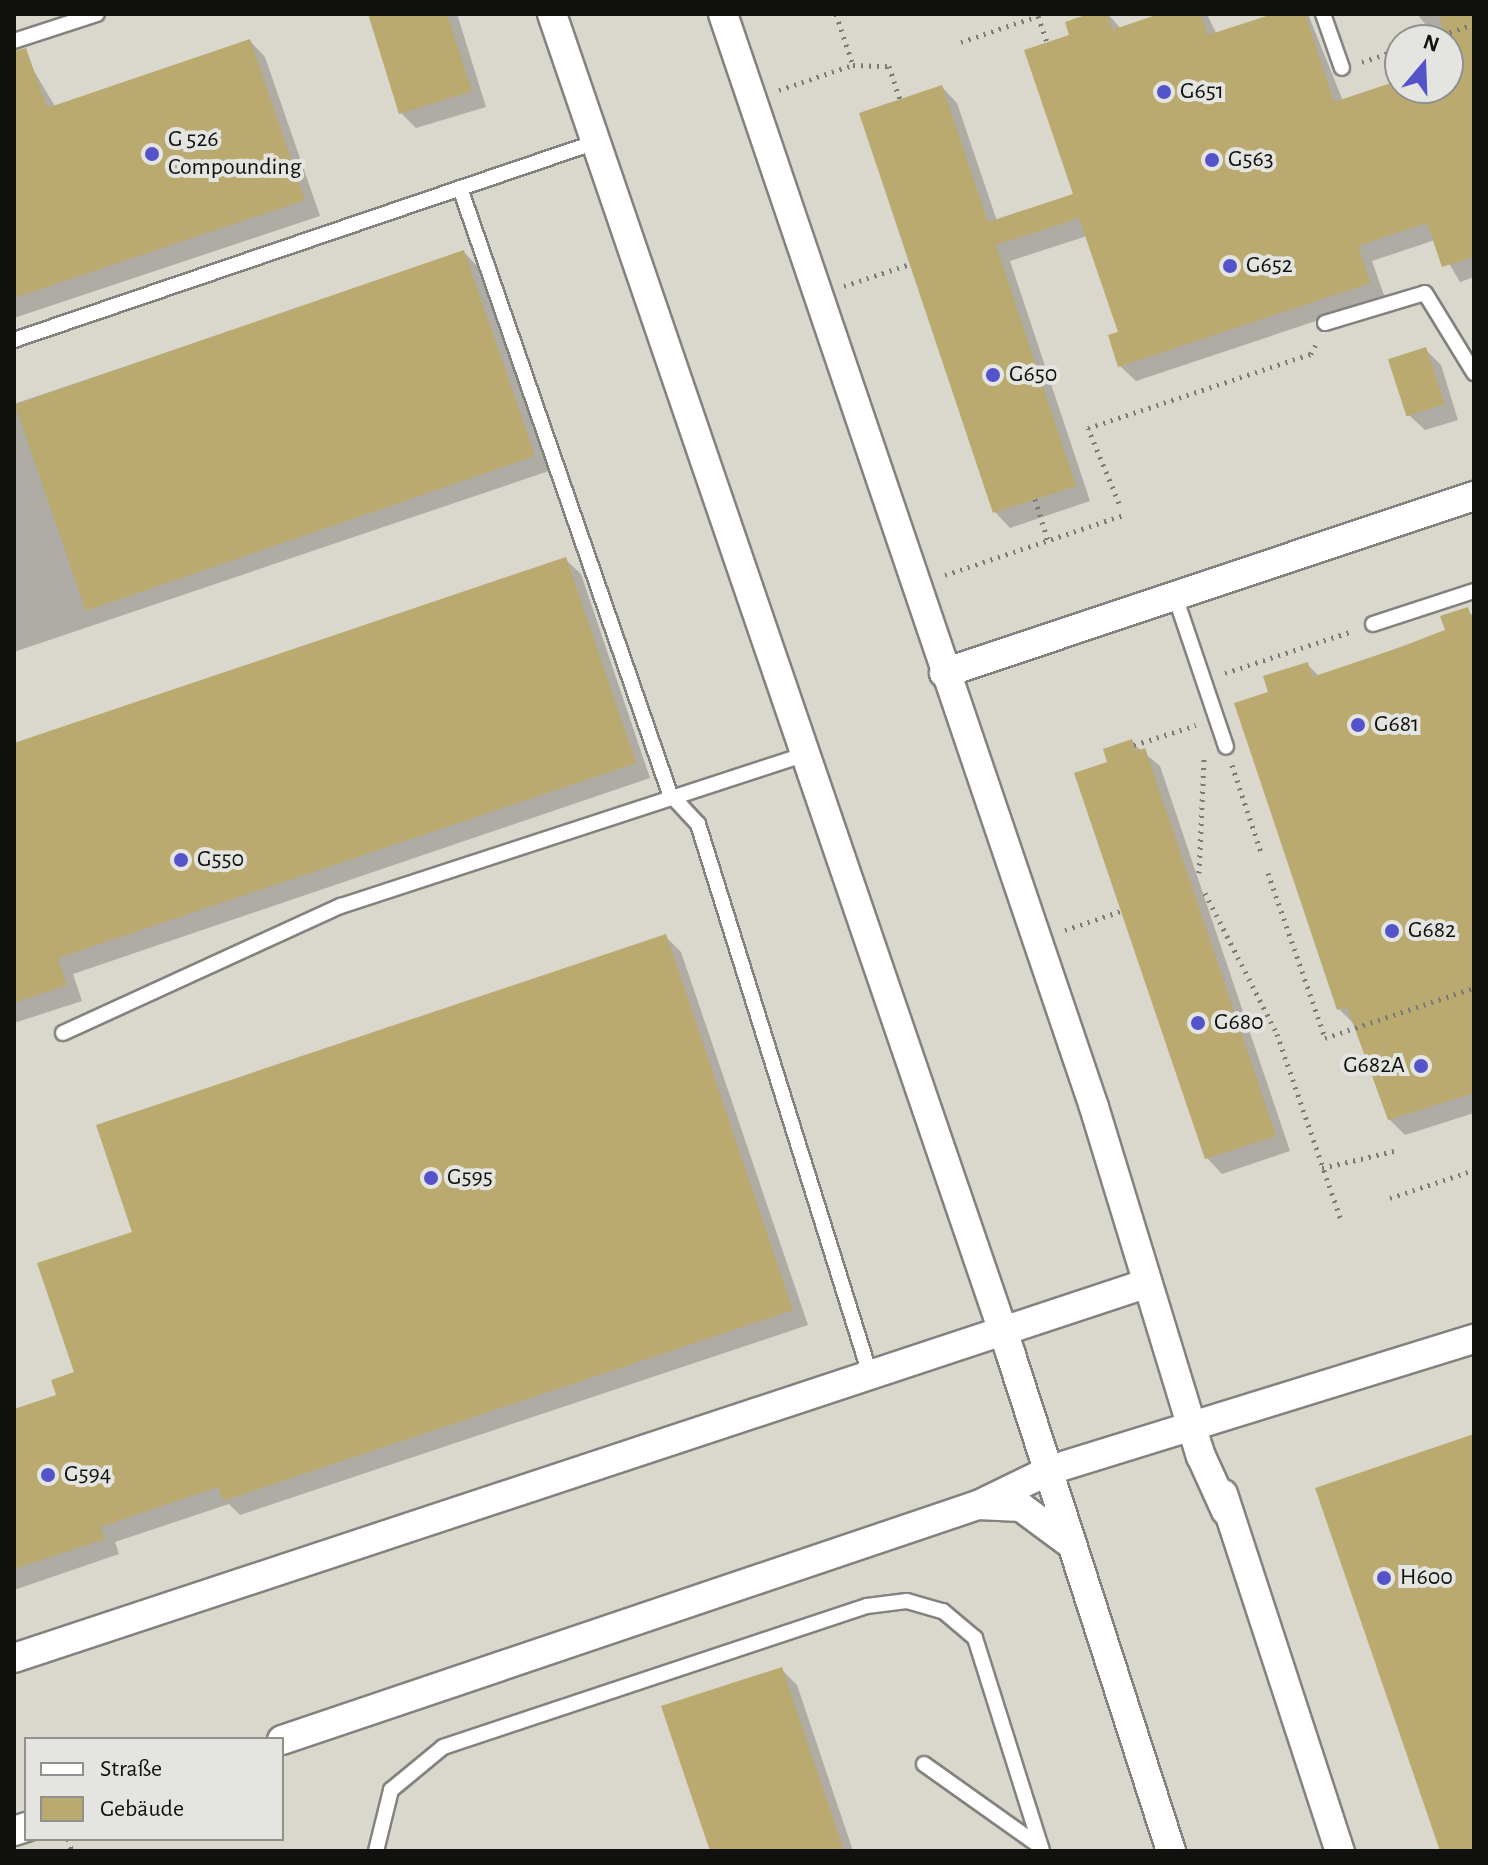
<!DOCTYPE html>
<meta charset="utf-8">
<style>
body{margin:0}
#map{position:relative;width:1488px;height:1865px;overflow:hidden;background:#e4e4e1;font-family:"Alegreya Sans",sans-serif}
div>[style]{position:absolute}
[style*='--x']{left:calc(var(--x)*1px);top:calc(var(--y)*1px);width:calc(var(--w)*1px);rotate:calc(var(--a)*1deg)}
.built>*{inset:0;background:#dad7cd}
.shadow>*{inset:0;background:#0003}
.building>*{inset:0;background:#baaa70;transform-origin:0 0}
.path>*{height:5px;margin-top:-2.5px;transform-origin:0;background:repeating-linear-gradient(90deg,#7a7a78 0 2px,transparent 0 8px)}
.roads{filter:drop-shadow(2px 0 #82827f) drop-shadow(-2px 0 #82827f) drop-shadow(0 2px #82827f) drop-shadow(0 -2px #82827f)}
.lane>*{height:14px;margin:-7px;padding:0 7px;transform-origin:7px;border-radius:7px;background:#fff}
.street>*{height:28px;margin:-14px;padding:0 14px;transform-origin:14px;border-radius:14px;background:#fff}
.dots>*{width:22px;height:22px;translate:-50% -50%;box-sizing:border-box;border:4px solid #e4e4e1;border-radius:50%}
span{translate:-50% -50%;white-space:nowrap;text-align:center;line-height:1.15;-webkit-text-stroke:8px #e4e4e1;paint-order:stroke}
.poi-label{font-size:24px;color:#111110}
.left{translate:0 -50%;text-align:left}
.right{translate:-100% -50%;text-align:right}
.frame{position:absolute;inset:0;border:16px solid #111110;pointer-events:none}
.legend{position:absolute;left:24px;top:1737px;width:260px;height:104px;box-sizing:border-box;background:#e4e4e1;border:2px solid #90908d;margin:0;padding:10px 14px;list-style:none;font-size:24px;color:#111110}
.legend li{display:flex;align-items:center;gap:16px;height:40px}
.legend b{width:40px;border:2px solid #90908d}
.north{position:absolute;left:1384px;top:24px;width:80px;height:80px;box-sizing:border-box;background:#e4e4e1;border:2px solid #90908d;border-radius:50%;rotate:19deg;font-size:22px;font-weight:700;line-height:32px;text-align:center;color:#111110}
.north::after{content:'';display:block;margin:auto;width:28px;height:36px;background:#5553ca;clip-path:polygon(50% 0,100% 100%,50% 72%,0 100%)}
</style>
<div id="map">
<div class="built">
<i style="clip-path:polygon(evenodd,14px 14px,1474px 14px,1474px 1851px,14px 1851px,14px 14px,1400px 40px,1448px 40px,1448px 88px,1400px 88px,1400px 40px,14px 14px,26px 1739px,282px 1739px,282px 1839px,26px 1839px,26px 1739px)"></i>
</div>
<div class="shadow">
<i style="clip-path:polygon(370px 14px,457px 14px,486px 107px,416px 128px,401px 113px)"></i>
<i style="clip-path:polygon(1095px 14px,1108px 14px,1121px 29px,1166px 14px,1207px 14px,1217px 35px,1279px 14px,1308px 14px,1343px 101px,1400px 82px,1400px 88px,1448px 88px,1448px 66px,1457px 63px,1446px 33px,1435px 36px,1417px 14px,1474px 14px,1474px 277px,1460px 282px,1435px 240px,1372px 261px,1385px 298px,1136px 381px,1120px 366px,1120px 333px,1087px 236px,1010px 261px,1090px 501px,1010px 528px,995px 512px,942px 87px,957px 103px,997px 221px,1075px 195px,1072px 37px)"></i>
<i style="clip-path:polygon(250px 41px,265px 57px,320px 216px,14px 318px,14px 72px,31px 66px,56px 108px)"></i>
<i style="clip-path:polygon(464px 252px,479px 268px,549px 471px,14px 652px,14px 404px)"></i>
<i style="clip-path:polygon(1425px 349px,1441px 365px,1458px 420px,1425px 430px,1409px 415px)"></i>
<i style="clip-path:polygon(565px 559px,581px 574px,650px 778px,73px 974px,82px 1001px,14px 1023px,14px 746px)"></i>
<i style="clip-path:polygon(1467px 610px,1474px 617px,1474px 1113px,1405px 1135px,1389px 1119px,1356px 1026px,1339px 1009px,1307px 664px,1319px 676px,1447px 631px)"></i>
<i style="clip-path:polygon(1131px 742px,1160px 766px,1290px 1151px,1222px 1174px,1207px 1158px)"></i>
<i style="clip-path:polygon(665px 936px,681px 952px,808px 1325px,240px 1515px,229px 1504px,115px 1542px,119px 1554px,14px 1590px,14px 1412px,58px 1397px,77px 1374px,134px 1233px)"></i>
<i style="clip-path:polygon(781px 1669px,797px 1685px,853px 1851px,712px 1851px)"></i>
</div>
<div class="building">
<i style="clip-path:polygon(368px 14px,447px 14px,472px 91px,399px 114px)"></i>
<i style="clip-path:polygon(1088px 14px,1107px 14px,1112px 30px,1159px 14px,1201px 14px,1208px 35px,1273px 14px,1305px 14px,1334px 102px,1400px 80px,1400px 88px,1448px 88px,1448px 64px,1455px 62px,1438px 14px,1474px 14px,1474px 257px,1442px 267px,1427px 223px,1358px 246px,1371px 283px,1118px 367px,1108px 335px,1118px 332px,1079px 218px,996px 245px,1076px 486px,993px 513px,859px 113px,942px 85px,988px 222px,1073px 194px,1024px 50px,1069px 35px,1065px 22px)"></i>
<i style="clip-path:polygon(250px 39px,305px 200px,14px 298px,14px 51px,26px 48px,47px 108px)"></i>
<i style="left:464px;top:250px;width:218px;height:475px;rotate:71deg"></i>
<i style="left:1426px;top:347px;width:60px;height:40px;rotate:72deg"></i>
<i style="clip-path:polygon(566px 557px,636px 763px,58px 958px,67px 985px,14px 1003px,14px 743px)"></i>
<i style="clip-path:polygon(1468px 607px,1474px 625px,1474px 1093px,1388px 1120px,1347px 1007px,1337px 1010px,1234px 703px,1268px 692px,1263px 676px,1308px 662px,1312px 677px,1398px 648px,1445px 630px,1440px 616px)"></i>
<i style="clip-path:polygon(1132px 739px,1136px 751px,1145px 748px,1276px 1136px,1205px 1159px,1074px 773px,1107px 762px,1103px 749px)"></i>
<i style="clip-path:polygon(666px 934px,793px 1310px,223px 1501px,218px 1487px,100px 1527px,105px 1539px,14px 1569px,14px 1409px,56px 1395px,51px 1380px,74px 1372px,37px 1263px,132px 1232px,96px 1125px)"></i>
<i style="clip-path:polygon(1474px 1434px,1474px 1851px,1440px 1851px,1315px 1488px)"></i>
<i style="clip-path:polygon(782px 1667px,844px 1851px,710px 1851px,661px 1706px)"></i>
</div>
<div class="path">
<i style="--x:836;--y:14;--w:54;--a:71.6"></i>
<i style="--x:1427;--y:40;--w:50;--a:-18.8"></i>
<i style="--x:961;--y:42;--w:81;--a:-18.7"></i>
<i style="--x:1038;--y:16;--w:28;--a:71"></i>
<i style="--x:1362;--y:62;--w:40;--a:-18.9"></i>
<i style="--x:779;--y:90;--w:78;--a:-18.7"></i>
<i style="--x:853;--y:65;--w:36;--a:2"></i>
<i style="--x:889;--y:66;--w:35;--a:72"></i>
<i style="--x:844;--y:286;--w:70;--a:-18.4"></i>
<i style="--x:1035;--y:499;--w:44;--a:72.8"></i>
<i style="--x:1119;--y:503;--w:81;--a:-112.5"></i>
<i style="--x:1088;--y:428;--w:235;--a:-18.4"></i>
<i style="--x:1311;--y:354;--w:13;--a:-63"></i>
<i style="--x:945;--y:575;--w:188;--a:-18.6"></i>
<i style="--x:1225;--y:673;--w:135;--a:-18.2"></i>
<i style="--x:1134;--y:745;--w:65;--a:-17.9"></i>
<i style="--x:1232;--y:765;--w:92;--a:71.6"></i>
<i style="--x:1199;--y:873;--w:116;--a:-87.5"></i>
<i style="--x:1268;--y:873;--w:175;--a:70.9"></i>
<i style="--x:1325;--y:1038;--w:157;--a:-18.6"></i>
<i style="--x:1205;--y:893;--w:158;--a:62.9"></i>
<i style="--x:1277;--y:1034;--w:197;--a:71"></i>
<i style="--x:1065;--y:930;--w:59;--a:-18.7"></i>
<i style="--x:1322;--y:1168;--w:74;--a:-13.3"></i>
<i style="--x:1390;--y:1198;--w:89;--a:-18.4"></i>
<i style="--x:68;--y:1839;--w:13;--a:72"></i>
</div>
<div class="roads">
<div class="lane">
<i style="--x:1323;--y:14;--w:57;--a:70.6"></i>
<i style="--x:14;--y:41;--w:87;--a:-18"></i>
<i style="--x:460;--y:188;--w:641;--a:70.89"></i>
<i style="--x:670;--y:794;--w:41;--a:47"></i>
<i style="--x:698;--y:824;--w:573;--a:72.64"></i>
<i style="--x:1325;--y:323;--w:104;--a:-16.7"></i>
<i style="--x:1425;--y:293;--w:94;--a:58.5"></i>
<i style="--x:14;--y:340;--w:615;--a:-18.79"></i>
<i style="--x:1175;--y:596;--w:159;--a:71.3"></i>
<i style="--x:1373;--y:624;--w:106;--a:-18.1"></i>
<i style="--x:63;--y:1033;--w:306;--a:-24.6"></i>
<i style="--x:341;--y:906;--w:486;--a:-18.1"></i>
<i style="--x:924;--y:1764;--w:143;--a:35.4"></i>
<i style="--x:376;--y:1851;--w:63;--a:-76.2"></i>
<i style="--x:391;--y:1790;--w:67;--a:-39.6"></i>
<i style="--x:443;--y:1747;--w:447;--a:-18.4"></i>
<i style="--x:867;--y:1606;--w:40;--a:-7.1"></i>
<i style="--x:907;--y:1601;--w:37;--a:16"></i>
<i style="--x:943;--y:1611;--w:42;--a:40.2"></i>
<i style="--x:975;--y:1638;--w:223;--a:72.5"></i>
</div>
<div class="street">
<i style="--x:552;--y:14;--w:1417;--a:71.1"></i>
<i style="--x:1011;--y:1355;--w:521;--a:72.12"></i>
<i style="--x:723;--y:14;--w:1154;--a:71.25"></i>
<i style="--x:1094;--y:1107;--w:365;--a:73"></i>
<i style="--x:1201;--y:1456;--w:60;--a:65.6"></i>
<i style="--x:944;--y:673;--w:559;--a:-18.47"></i>
<i style="--x:1223;--y:1494;--w:376;--a:71.9"></i>
<i style="--x:978;--y:1505;--w:43;--a:2.7"></i>
<i style="--x:1021;--y:1507;--w:57;--a:36.5"></i>
<i style="--x:14;--y:1658;--w:1194;--a:-18.3"></i>
<i style="--x:282;--y:1740;--w:735;--a:-18.66"></i>
<i style="--x:978;--y:1505;--w:80;--a:-25.9"></i>
<i style="--x:1050;--y:1470;--w:444;--a:-17.2"></i>
<i style="--x:14;--y:1831;--w:13;--a:-18"></i>
</div>
</div>
<div class="dots">
<i style="left:1164px;top:92px;background:#5553ca"></i>
<i style="left:152px;top:154px;background:#5553ca"></i>
<i style="left:1212px;top:160px;background:#5553ca"></i>
<i style="left:1230px;top:266px;background:#5553ca"></i>
<i style="left:993px;top:375px;background:#5553ca"></i>
<i style="left:1358px;top:725px;background:#5553ca"></i>
<i style="left:181px;top:860px;background:#5553ca"></i>
<i style="left:1392px;top:931px;background:#5553ca"></i>
<i style="left:1198px;top:1023px;background:#5553ca"></i>
<i style="left:1421px;top:1066px;background:#5553ca"></i>
<i style="left:431px;top:1178px;background:#5553ca"></i>
<i style="left:48px;top:1475px;background:#5553ca"></i>
<i style="left:1384px;top:1578px;background:#5553ca"></i>
</div>
<div class="poi-label">
<span class="left" style="left:1180px;top:92px">G651</span>
<span class="left" style="left:168px;top:154px">G 526<br>Compounding</span>
<span class="left" style="left:1228px;top:160px">G563</span>
<span class="left" style="left:1246px;top:266px">G652</span>
<span class="left" style="left:1009px;top:375px">G650</span>
<span class="left" style="left:1374px;top:725px">G681</span>
<span class="left" style="left:197px;top:860px">G550</span>
<span class="left" style="left:1408px;top:931px">G682</span>
<span class="left" style="left:1214px;top:1023px">G680</span>
<span class="right" style="left:1405px;top:1066px">G682A</span>
<span class="left" style="left:447px;top:1178px">G595</span>
<span class="left" style="left:64px;top:1475px">G594</span>
<span class="left" style="left:1400px;top:1578px">H600</span>
</div>
<div class="frame"></div>
<ul class="legend">
<li><b style="height:10px;background:#fff"></b>Straße</li>
<li><b style="height:22px;background:#baaa70"></b>Gebäude</li>
</ul>
<div class="north">N</div>
</div>
